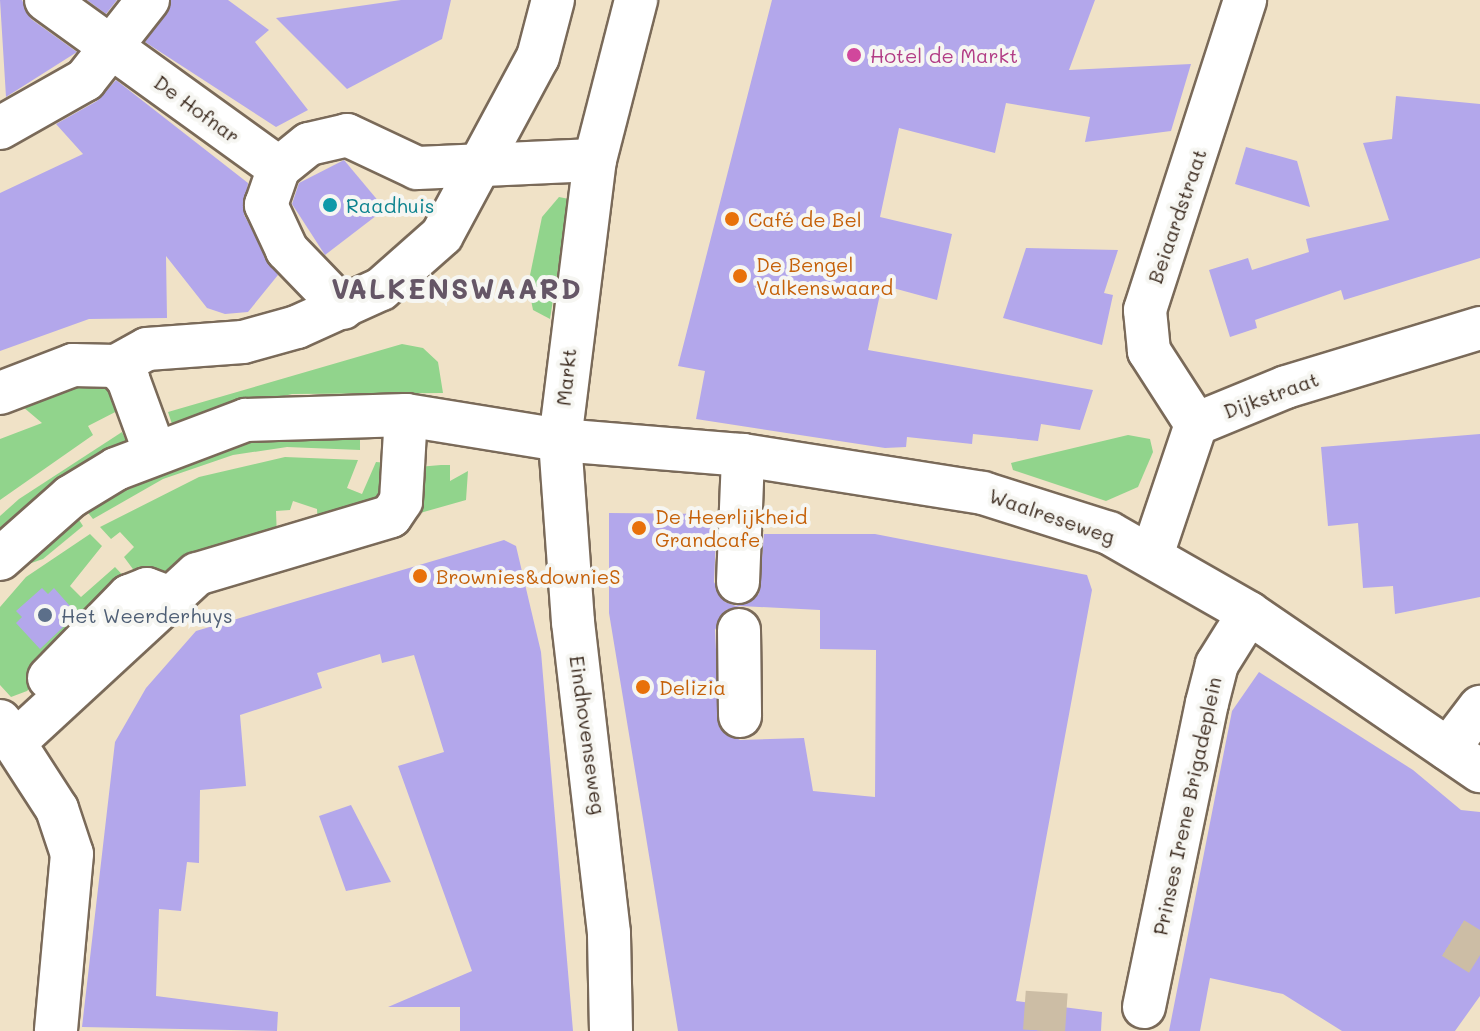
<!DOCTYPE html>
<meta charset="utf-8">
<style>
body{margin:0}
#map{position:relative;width:1480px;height:1031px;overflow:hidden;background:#f0e2c7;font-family:Mali,sans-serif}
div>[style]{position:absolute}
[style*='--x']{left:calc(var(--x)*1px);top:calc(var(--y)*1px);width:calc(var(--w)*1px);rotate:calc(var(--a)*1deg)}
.green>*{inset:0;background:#91d48c}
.building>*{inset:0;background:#b3a7eb}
.minor-tunnel>*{height:42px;margin-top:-21px;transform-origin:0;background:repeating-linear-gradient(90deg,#ccbda5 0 42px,transparent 0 63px)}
.roads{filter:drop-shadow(2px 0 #7a6a59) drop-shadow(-2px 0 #7a6a59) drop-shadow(0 2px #7a6a59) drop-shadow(0 -2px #7a6a59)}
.minor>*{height:42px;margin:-21px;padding:0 21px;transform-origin:21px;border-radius:21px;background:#fff}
.dots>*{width:22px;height:22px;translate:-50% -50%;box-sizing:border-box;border:4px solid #f6f6f2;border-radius:50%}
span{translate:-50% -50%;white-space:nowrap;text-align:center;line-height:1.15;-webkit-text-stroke:8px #f6f6f2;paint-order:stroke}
.hotel-label{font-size:20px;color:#b23c85}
.left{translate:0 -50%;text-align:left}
.street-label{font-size:20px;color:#3b2a1e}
.culture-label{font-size:20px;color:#0d838f}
.food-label{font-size:20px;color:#c56008}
.service-label{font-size:20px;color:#4e5e75}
.district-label{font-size:28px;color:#655666;font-weight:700;letter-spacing:2px}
</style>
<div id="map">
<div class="green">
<i style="clip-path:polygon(559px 197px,569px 199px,550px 319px,533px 310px,528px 285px,542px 217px)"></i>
<i style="clip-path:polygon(402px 344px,423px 348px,438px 362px,443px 393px,292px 394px,172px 424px,168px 412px)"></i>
<i style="clip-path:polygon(98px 373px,125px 407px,88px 426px,93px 435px,0 500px,0 439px,42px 423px,16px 401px)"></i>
<i style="clip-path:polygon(122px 432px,127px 443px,0 533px,0 516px,19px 499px)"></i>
<i style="clip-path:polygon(1128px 435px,1150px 439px,1153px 452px,1138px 487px,1106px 501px,1013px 470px,1011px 463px)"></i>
<i style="clip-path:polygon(360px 437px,360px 450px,287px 447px,233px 455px,163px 479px,93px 519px,85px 509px,236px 441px)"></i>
<i style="clip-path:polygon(285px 457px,358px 460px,347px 488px,362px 494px,376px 462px,388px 463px,386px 496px,318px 528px,317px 509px,293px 501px,290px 510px,276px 511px,277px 539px,141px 580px,124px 557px,134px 547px,120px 532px,111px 539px,100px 527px,199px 477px)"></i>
<i style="clip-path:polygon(441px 465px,450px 465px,450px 481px,468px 471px,466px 500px,413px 515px,415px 501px,423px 501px,418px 467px)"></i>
<i style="clip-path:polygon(76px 515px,83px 526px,43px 559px,14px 569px)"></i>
<i style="clip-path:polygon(90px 534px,102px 546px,70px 586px,81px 597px,115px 567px,131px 584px,27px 691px,11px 697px,0 685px,0 607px,26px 577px)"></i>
</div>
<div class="building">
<i style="clip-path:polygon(0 0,22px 0,31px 19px,77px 52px,6px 97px)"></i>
<i style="clip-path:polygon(87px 0,117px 0,106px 14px)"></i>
<i style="clip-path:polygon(171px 0,228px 0,269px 30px,255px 42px,308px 110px,276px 127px,145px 42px)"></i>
<i style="clip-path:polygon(401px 0,451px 0,442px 39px,347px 89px,276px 18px)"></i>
<i style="clip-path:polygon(772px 0,1095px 0,1069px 70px,1191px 64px,1171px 131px,1085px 142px,1090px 117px,1006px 103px,995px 153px,899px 128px,880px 217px,952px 234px,937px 300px,882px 285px,868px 350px,1093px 390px,1080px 430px,1041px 424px,1038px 441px,973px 434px,972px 444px,907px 437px,906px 447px,885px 448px,696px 419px,705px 371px,678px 366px)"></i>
<i style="clip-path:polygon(116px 80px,248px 183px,244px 215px,278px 275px,248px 312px,225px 314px,207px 308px,166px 256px,167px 318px,89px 319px,0 351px,0 193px,83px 154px,56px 124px,97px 101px)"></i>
<i style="clip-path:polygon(1396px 96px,1480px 104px,1480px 258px,1344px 300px,1341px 290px,1255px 320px,1257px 328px,1230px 337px,1209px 270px,1248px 258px,1252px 270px,1309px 252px,1306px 239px,1389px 220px,1363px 143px,1392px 139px)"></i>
<i style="clip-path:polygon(1246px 147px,1297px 161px,1310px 207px,1235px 184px)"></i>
<i style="clip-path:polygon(344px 160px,385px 209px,325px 255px,292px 204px,299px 183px)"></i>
<i style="clip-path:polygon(1026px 248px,1118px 250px,1104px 293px,1113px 295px,1102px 345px,1003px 318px)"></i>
<i style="clip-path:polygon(1480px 434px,1480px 597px,1395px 614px,1393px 586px,1363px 588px,1358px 523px,1328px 526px,1321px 447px)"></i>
<i style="clip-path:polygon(evenodd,609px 513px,717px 514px,714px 582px,725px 602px,736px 606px,759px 594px,764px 534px,875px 534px,1087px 575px,1092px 590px,1016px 1001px,1102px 1012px,1101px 1031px,678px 1031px,609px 613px,609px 513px,740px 606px,820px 610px,820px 649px,876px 650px,875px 797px,813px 791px,804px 738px,740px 740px,720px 729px,715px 630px,726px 610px,740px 606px)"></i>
<i style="clip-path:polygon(504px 540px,516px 546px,541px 652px,573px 1031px,460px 1031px,460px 1007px,388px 1007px,472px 971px,398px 766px,444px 752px,414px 655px,382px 663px,380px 654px,317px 673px,322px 688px,240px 715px,246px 786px,200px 790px,199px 863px,187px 862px,181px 911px,159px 909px,156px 996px,278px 1012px,277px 1031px,82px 1027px,115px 742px,146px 688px,196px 631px)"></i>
<i style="clip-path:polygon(42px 588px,48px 594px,54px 588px,77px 614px,40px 649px,16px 623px,22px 617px,16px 611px)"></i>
<i style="clip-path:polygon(1259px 672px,1413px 770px,1461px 810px,1480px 812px,1480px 996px,1455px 1031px,1342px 1031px,1283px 994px,1210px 978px,1200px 1031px,1169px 1031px,1232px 711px)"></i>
<i style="clip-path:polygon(351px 805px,391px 882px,346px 891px,319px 816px)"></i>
</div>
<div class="minor-tunnel">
<i style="--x:1453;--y:938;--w:32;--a:32"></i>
<i style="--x:1044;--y:1031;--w:39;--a:-86"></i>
</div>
<div class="roads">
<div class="minor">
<i style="--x:46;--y:0;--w:287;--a:35.8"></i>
<i style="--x:0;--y:128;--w:98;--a:-29.5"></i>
<i style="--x:85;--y:80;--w:102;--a:-51.8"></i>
<i style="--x:343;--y:308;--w:81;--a:-134"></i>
<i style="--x:287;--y:250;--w:50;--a:-115"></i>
<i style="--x:266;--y:205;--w:39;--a:-71"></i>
<i style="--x:279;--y:168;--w:38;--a:-39"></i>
<i style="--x:309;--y:144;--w:39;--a:-13"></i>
<i style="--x:347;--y:135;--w:77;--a:25.2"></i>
<i style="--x:417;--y:168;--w:178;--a:-2.6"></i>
<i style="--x:116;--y:366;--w:35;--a:-29"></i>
<i style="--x:147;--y:349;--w:96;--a:-4.2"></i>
<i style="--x:243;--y:342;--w:56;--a:-15.5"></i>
<i style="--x:297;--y:327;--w:92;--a:-24.3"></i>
<i style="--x:381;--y:289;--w:81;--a:-41.5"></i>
<i style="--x:442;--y:235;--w:202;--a:-61.7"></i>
<i style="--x:538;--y:57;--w:59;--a:-75.3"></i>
<i style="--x:0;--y:393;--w:78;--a:-21"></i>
<i style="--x:73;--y:365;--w:43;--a:1.3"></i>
<i style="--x:116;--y:366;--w:18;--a:47"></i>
<i style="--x:128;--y:379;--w:76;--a:69.9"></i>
<i style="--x:1196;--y:424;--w:87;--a:-122.8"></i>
<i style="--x:1149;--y:351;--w:41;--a:-95.6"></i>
<i style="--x:1145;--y:310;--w:326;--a:-72.1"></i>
<i style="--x:1152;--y:555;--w:138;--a:-71.4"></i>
<i style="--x:1196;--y:424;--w:97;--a:-22.3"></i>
<i style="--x:1286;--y:387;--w:203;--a:-16.9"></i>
<i style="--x:0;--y:559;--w:94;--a:-41.5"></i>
<i style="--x:70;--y:497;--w:54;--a:-31.3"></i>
<i style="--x:116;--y:469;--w:139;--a:-20.7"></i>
<i style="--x:246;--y:420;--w:160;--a:-1.8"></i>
<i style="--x:406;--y:415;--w:156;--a:9.2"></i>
<i style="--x:560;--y:440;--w:184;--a:4.7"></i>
<i style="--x:743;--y:455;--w:243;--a:9"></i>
<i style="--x:983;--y:493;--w:132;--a:17.6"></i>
<i style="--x:1109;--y:533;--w:161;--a:29.7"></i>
<i style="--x:1249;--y:613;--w:280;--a:34.4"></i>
<i style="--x:738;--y:582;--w:127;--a:-87.7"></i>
<i style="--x:739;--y:630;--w:86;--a:89.3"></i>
<i style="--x:49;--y:678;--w:115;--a:-45.7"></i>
<i style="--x:129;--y:596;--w:19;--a:-21"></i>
<i style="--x:147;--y:589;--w:25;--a:21"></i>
<i style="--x:0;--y:721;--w:105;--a:57.1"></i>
<i style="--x:57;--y:809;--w:47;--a:71.6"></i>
<i style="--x:72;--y:854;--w:178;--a:95.2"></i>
<i style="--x:18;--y:739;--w:243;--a:-42.7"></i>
<i style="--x:197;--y:574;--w:202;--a:-16.6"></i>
<i style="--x:391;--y:516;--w:18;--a:-56"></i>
<i style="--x:401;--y:501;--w:86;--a:-86.7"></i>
<i style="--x:1448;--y:749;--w:53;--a:-52.7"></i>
<i style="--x:1144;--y:1007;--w:310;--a:-78.3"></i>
<i style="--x:1207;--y:703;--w:40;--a:-75.6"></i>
<i style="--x:1217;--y:664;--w:60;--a:-57.9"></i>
<i style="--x:611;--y:1031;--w:98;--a:-91.2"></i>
<i style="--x:609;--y:933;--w:313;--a:-96.6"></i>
<i style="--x:573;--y:622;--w:182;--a:-94.1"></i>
<i style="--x:560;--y:440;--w:282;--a:-82.9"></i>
<i style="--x:595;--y:160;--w:165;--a:-75.6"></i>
</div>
</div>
<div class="dots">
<i style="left:854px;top:55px;background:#d1479c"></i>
<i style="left:330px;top:205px;background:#0f9aa8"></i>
<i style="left:732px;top:219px;background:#e8710a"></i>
<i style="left:740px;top:276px;background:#e8710a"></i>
<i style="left:639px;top:528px;background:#e8710a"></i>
<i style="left:420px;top:576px;background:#e8710a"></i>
<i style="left:45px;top:615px;background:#5c6f8a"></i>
<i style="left:643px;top:687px;background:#e8710a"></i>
</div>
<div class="hotel-label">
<span class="left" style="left:870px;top:55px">Hotel de Markt</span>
</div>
<div class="street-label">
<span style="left:197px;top:109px;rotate:36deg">De Hofnar</span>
<span style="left:1177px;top:216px;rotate:-71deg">Beiaardstraat</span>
<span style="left:566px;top:377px;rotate:-84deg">Markt</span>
<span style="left:1271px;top:395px;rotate:-20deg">Dijkstraat</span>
<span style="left:1052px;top:516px;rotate:19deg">Waalreseweg</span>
<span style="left:588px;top:735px;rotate:82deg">Eindhovenseweg</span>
<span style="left:1187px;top:806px;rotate:-78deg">Prinses Irene Brigadeplein</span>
</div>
<div class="culture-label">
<span class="left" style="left:346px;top:205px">Raadhuis</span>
</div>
<div class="food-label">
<span class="left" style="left:748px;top:219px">Café de Bel</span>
<span class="left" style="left:756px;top:276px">De Bengel<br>Valkenswaard</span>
<span class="left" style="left:655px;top:528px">De Heerlijkheid<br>Grandcafe</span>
<span class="left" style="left:436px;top:576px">Brownies&amp;downieS</span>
<span class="left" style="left:659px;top:687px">Delizia</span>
</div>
<div class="service-label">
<span class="left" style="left:61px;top:615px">Het Weerderhuys</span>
</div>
<div class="district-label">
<span style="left:457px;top:288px">VALKENSWAARD</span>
</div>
</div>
